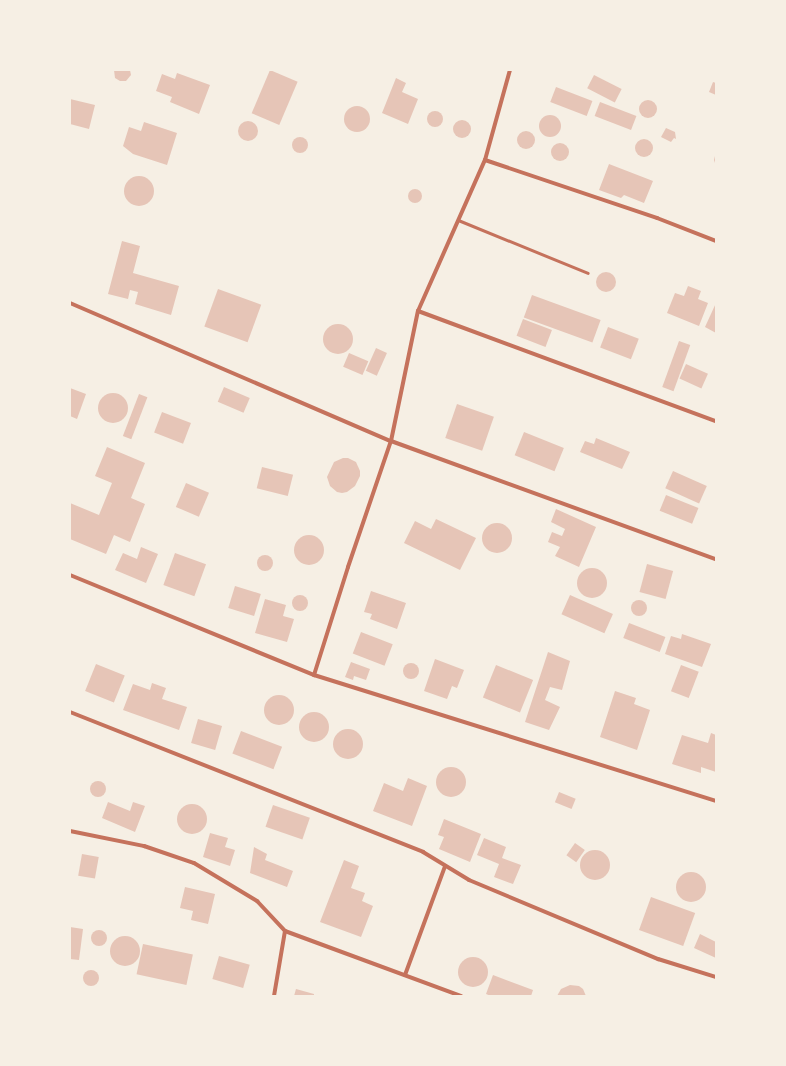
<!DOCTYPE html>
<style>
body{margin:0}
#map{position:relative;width:786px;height:1066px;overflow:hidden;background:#f6efe4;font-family:"PT Sans",sans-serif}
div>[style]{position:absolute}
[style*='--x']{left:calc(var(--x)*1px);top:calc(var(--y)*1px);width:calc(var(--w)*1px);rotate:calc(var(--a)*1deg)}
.building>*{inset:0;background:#e6c5b7;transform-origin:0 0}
.round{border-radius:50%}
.service>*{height:3px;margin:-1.5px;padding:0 1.5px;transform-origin:1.5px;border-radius:1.5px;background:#c5725c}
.minor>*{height:4px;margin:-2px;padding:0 2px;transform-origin:2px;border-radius:2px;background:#c5725c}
span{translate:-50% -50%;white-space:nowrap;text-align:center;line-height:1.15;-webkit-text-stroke:4px #f6efe4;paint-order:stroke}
.frame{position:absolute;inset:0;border:71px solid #f6efe4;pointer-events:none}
</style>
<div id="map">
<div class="building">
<i style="clip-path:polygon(114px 70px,130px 70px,131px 75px,126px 81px,120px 81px,115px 78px)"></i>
<i style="left:270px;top:70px;width:30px;height:47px;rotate:23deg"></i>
<i style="clip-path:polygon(177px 73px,210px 85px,199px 114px,170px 102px,172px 97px,156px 91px,162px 74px,175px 79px)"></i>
<i style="left:594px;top:75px;width:31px;height:15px;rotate:27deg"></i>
<i style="clip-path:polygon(396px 78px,406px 83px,402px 92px,418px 99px,408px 124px,382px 113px)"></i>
<i style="clip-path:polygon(713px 82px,716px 83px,716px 95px,709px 92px)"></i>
<i style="left:556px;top:87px;width:39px;height:16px;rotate:21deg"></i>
<i style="clip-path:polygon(70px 99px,95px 105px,89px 129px,70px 124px)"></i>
<i class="round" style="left:639px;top:100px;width:18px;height:18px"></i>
<i style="left:600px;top:102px;width:39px;height:15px;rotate:21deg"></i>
<i class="round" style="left:344px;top:106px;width:26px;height:26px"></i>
<i class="round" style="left:427px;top:111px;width:16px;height:16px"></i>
<i class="round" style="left:539px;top:115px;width:22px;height:22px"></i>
<i class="round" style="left:453px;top:120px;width:18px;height:18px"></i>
<i class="round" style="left:238px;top:121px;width:20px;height:20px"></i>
<i style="clip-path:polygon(144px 122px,177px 133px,167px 165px,133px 154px,123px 146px,129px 127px,141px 131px)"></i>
<i style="clip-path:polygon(666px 128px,675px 132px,676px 139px,674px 138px,671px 142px,661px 137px)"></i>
<i class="round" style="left:517px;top:131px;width:18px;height:18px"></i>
<i class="round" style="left:292px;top:137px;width:16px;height:16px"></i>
<i class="round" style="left:635px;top:139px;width:18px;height:18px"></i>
<i class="round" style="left:551px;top:143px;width:18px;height:18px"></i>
<i style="clip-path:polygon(716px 152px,716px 166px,714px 160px)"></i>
<i style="clip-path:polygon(609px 164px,653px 181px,644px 203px,624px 195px,621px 198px,599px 190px)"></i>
<i class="round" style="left:124px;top:176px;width:30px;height:30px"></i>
<i class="round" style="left:408px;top:189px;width:14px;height:14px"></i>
<i style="clip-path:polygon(122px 241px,140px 246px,133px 273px,179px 286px,171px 315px,135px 304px,138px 292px,130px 290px,128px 299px,108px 294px)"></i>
<i class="round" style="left:596px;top:272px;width:20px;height:20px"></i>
<i style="clip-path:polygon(688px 286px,701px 291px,698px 299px,708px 303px,699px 326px,667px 313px,675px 293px,684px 296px)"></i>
<i style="left:218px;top:289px;width:46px;height:40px;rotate:20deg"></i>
<i style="left:532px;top:295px;width:73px;height:24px;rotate:20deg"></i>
<i style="clip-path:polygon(716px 303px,716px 333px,705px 327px)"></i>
<i style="left:523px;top:319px;width:31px;height:18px;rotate:21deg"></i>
<i class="round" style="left:323px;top:324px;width:30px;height:30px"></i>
<i style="left:608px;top:327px;width:33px;height:22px;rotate:21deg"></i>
<i style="left:679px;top:341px;width:12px;height:49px;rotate:20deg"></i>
<i style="left:376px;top:348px;width:12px;height:25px;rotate:24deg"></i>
<i style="left:349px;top:353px;width:21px;height:15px;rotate:23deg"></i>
<i style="left:686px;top:364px;width:24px;height:16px;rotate:24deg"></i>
<i style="left:224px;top:387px;width:28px;height:16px;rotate:23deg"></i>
<i style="clip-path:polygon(70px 388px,86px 394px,77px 419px,70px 416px)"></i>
<i class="round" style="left:98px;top:393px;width:30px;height:30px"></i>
<i style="left:139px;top:394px;width:9px;height:45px;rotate:21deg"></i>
<i style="left:457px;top:404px;width:39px;height:36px;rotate:19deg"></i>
<i style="left:162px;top:412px;width:31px;height:22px;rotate:21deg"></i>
<i style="left:524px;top:432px;width:43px;height:25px;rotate:22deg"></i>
<i style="clip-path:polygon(596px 438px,630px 452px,622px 469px,580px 452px,585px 441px,594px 444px)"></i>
<i style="clip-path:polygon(107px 447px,145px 463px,131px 498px,145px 504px,130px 542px,114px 535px,106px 554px,70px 539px,70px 503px,99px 515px,112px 483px,95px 476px)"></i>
<i style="clip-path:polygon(343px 458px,348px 458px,356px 462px,360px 471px,360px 476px,355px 486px,347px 492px,342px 493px,337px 492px,330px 486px,327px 477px,334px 462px)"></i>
<i style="left:262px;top:467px;width:32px;height:22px;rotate:14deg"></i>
<i style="left:673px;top:471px;width:37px;height:19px;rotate:24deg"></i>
<i style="left:186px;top:483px;width:25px;height:26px;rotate:23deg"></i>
<i style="left:666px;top:495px;width:35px;height:17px;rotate:22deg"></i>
<i style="clip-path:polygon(556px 509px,596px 527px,579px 567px,555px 556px,560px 547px,548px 542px,552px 532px,562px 536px,565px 529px,551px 522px)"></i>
<i style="clip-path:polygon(436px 519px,476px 538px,460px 570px,404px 543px,415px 521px,431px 529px)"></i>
<i class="round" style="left:482px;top:523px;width:30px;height:30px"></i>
<i class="round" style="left:294px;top:535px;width:30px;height:30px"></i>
<i style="clip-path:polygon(141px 547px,158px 554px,146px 583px,115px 570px,123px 553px,137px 559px)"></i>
<i style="left:175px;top:553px;width:33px;height:34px;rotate:20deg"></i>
<i class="round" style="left:257px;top:555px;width:16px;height:16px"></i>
<i style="left:647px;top:564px;width:27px;height:29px;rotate:15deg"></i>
<i class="round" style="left:577px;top:568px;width:30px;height:30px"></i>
<i style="left:235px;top:586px;width:27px;height:23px;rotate:17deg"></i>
<i style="clip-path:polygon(371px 591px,406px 603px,397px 629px,370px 619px,372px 614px,364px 612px)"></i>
<i class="round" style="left:292px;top:595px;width:16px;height:16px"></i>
<i style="left:570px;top:595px;width:47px;height:21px;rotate:24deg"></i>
<i style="clip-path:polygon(265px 599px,286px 605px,283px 616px,294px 619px,287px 642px,255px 633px)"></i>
<i class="round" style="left:631px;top:600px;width:16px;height:16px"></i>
<i style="left:629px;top:623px;width:39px;height:16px;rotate:21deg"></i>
<i style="left:361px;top:632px;width:34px;height:23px;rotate:21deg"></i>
<i style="clip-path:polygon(682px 634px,711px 644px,702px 667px,665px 654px,671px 636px,681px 639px)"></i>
<i style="clip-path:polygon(548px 652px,570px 661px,562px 690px,550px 687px,545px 700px,560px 707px,549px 730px,525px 722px)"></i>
<i style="clip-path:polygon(435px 659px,464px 670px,457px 688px,452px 686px,447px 699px,424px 691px)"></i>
<i style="clip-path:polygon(351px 662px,370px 669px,366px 680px,354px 676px,353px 680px,345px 677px)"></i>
<i class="round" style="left:403px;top:663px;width:16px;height:16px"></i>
<i style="left:96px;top:664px;width:31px;height:29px;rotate:22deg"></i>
<i style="left:496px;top:665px;width:40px;height:35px;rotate:22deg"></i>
<i style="left:681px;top:665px;width:19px;height:28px;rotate:21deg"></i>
<i style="clip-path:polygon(152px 683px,166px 688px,162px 699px,187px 707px,179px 730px,123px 710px,133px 684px,150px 690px)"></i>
<i style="clip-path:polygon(615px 691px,636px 698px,634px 704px,650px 710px,637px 750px,600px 737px)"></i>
<i class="round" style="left:264px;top:695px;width:30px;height:30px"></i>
<i class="round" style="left:299px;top:712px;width:30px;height:30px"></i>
<i style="left:198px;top:719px;width:25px;height:25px;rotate:16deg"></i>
<i class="round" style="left:333px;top:729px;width:30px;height:30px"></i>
<i style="left:241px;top:731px;width:44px;height:24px;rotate:21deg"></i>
<i style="clip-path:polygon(711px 733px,716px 735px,716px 772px,701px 767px,701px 773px,672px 764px,682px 735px,708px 743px)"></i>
<i class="round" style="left:436px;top:767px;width:30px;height:30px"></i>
<i style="clip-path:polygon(408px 778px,427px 786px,412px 826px,373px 811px,384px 783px,403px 791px)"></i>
<i class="round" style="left:90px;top:781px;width:16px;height:16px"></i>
<i style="left:559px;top:792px;width:18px;height:11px;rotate:22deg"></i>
<i style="clip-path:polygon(108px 802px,130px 811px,133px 802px,145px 806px,135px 832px,102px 818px)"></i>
<i class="round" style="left:177px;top:804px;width:30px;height:30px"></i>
<i style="left:273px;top:805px;width:39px;height:23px;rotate:19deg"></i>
<i style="clip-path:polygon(444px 819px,481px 834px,470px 862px,439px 849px,444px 837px,438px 835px)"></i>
<i style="clip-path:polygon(210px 833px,228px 838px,225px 847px,235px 850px,230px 866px,203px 857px)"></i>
<i style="clip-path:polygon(484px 838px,506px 847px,502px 858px,521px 865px,513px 884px,494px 877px,499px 864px,477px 855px)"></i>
<i style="left:575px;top:843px;width:12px;height:15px;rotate:35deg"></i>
<i style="clip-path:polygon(254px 847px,267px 854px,265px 860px,293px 871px,287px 887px,250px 873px)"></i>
<i class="round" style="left:580px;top:850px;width:30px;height:30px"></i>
<i style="left:82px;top:854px;width:17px;height:22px;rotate:10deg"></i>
<i style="clip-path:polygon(344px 860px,359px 866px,351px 888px,365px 893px,362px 901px,373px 906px,361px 937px,320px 922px)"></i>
<i class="round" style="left:676px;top:872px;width:30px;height:30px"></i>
<i style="clip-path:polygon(185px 887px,215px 894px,208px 924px,191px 920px,193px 911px,180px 908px)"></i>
<i style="left:651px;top:897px;width:47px;height:35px;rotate:20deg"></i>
<i style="clip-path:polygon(70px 927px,83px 929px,79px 960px,70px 959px)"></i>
<i class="round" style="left:91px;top:930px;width:16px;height:16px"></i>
<i style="clip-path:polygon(700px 934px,716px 942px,716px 958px,694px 948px)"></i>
<i class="round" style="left:110px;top:936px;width:30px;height:30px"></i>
<i style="left:143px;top:944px;width:51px;height:31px;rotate:12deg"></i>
<i style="left:219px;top:956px;width:32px;height:24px;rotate:16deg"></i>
<i class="round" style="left:458px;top:957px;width:30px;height:30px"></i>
<i class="round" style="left:83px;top:970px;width:16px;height:16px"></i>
<i style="clip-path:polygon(493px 975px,533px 990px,531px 996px,491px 996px,486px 994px)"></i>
<i style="clip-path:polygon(570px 985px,579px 986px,583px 989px,586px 996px,557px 996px,561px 989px)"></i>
<i style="clip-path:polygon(296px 989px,314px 994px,314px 996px,294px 996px)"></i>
</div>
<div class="service">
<i style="--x:458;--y:220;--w:140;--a:22.2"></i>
</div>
<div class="minor">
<i style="--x:485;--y:160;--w:182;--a:18.6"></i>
<i style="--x:657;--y:218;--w:63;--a:21.3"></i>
<i style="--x:70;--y:303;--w:349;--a:23.3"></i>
<i style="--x:391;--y:441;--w:346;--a:20"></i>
<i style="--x:418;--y:311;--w:318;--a:20.3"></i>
<i style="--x:70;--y:575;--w:264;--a:22.3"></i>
<i style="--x:314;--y:675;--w:421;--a:17.4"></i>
<i style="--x:314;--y:675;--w:113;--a:-72.5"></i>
<i style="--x:348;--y:567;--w:133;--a:-71.2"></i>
<i style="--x:391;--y:441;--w:133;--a:-78.3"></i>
<i style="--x:418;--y:311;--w:165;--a:-66.1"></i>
<i style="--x:485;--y:160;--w:93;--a:-74.5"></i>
<i style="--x:70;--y:712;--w:380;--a:21.6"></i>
<i style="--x:423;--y:852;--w:54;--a:31.3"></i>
<i style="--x:469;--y:880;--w:205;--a:22.7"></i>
<i style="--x:658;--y:959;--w:61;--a:17.2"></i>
<i style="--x:70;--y:831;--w:76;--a:11.5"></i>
<i style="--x:144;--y:846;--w:53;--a:18.8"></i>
<i style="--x:194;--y:863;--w:74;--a:31.1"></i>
<i style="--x:257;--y:901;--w:41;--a:47"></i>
<i style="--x:285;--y:931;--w:188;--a:20.3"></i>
<i style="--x:405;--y:975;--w:116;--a:-69.8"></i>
<i style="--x:274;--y:996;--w:66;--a:-80.4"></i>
</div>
<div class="frame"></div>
</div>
